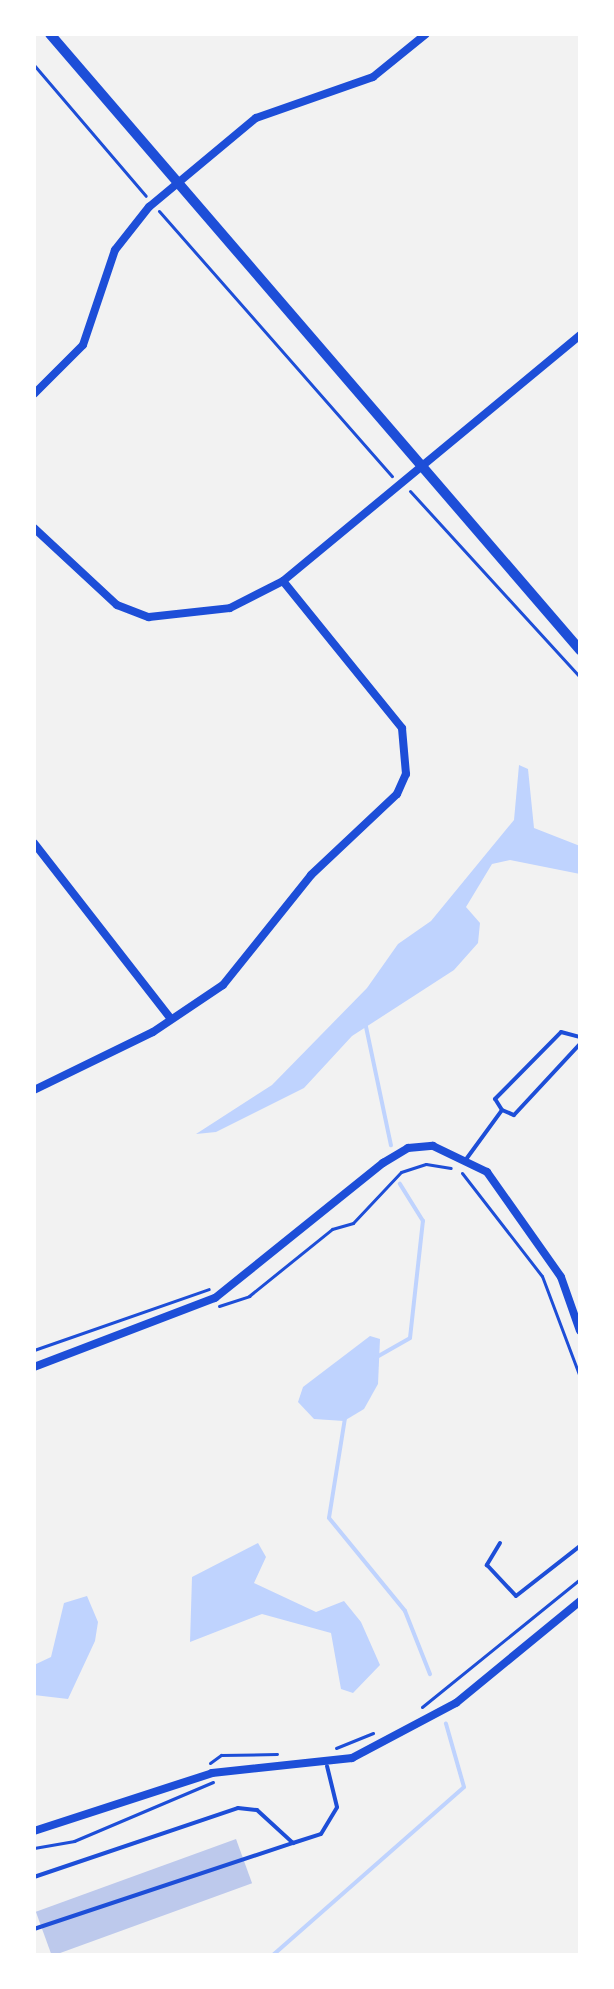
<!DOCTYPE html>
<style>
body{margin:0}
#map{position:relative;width:614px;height:1989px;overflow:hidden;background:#f2f2f2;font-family:"DejaVu Sans",sans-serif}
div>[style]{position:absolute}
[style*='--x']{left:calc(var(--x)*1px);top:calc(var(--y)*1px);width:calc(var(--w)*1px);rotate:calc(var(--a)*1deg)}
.water>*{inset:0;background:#bfd3fe}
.stream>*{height:4px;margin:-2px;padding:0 2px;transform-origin:2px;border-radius:2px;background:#bfd3fe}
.building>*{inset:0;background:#bdc9ec;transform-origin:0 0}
.path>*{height:3px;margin:-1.5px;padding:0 1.5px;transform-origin:1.5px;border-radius:1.5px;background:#1d4ed8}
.service>*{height:4px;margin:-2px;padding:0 2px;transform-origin:2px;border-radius:2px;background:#1d4ed8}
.minor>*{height:8px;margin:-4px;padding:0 4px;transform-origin:4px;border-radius:4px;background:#1d4ed8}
.tertiary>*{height:10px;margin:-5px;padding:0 5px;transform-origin:5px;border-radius:5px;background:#1d4ed8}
span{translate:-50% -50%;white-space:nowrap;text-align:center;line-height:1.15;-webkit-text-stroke:8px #fff;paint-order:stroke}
.frame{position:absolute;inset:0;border:36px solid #fff;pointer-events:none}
</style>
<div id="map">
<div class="water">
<i style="clip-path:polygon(519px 765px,528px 769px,534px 828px,580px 846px,580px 874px,510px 860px,492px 864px,466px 907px,480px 923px,478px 943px,454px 970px,352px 1036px,304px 1088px,216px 1132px,196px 1134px,272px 1085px,367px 988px,398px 944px,431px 921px,514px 820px)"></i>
<i style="clip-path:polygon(370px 1336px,380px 1339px,378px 1384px,364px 1409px,344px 1421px,314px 1419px,298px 1402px,303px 1387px)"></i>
<i style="clip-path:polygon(258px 1543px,266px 1557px,254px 1583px,316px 1612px,344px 1601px,361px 1622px,380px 1665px,353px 1693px,341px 1689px,331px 1633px,262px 1614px,190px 1642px,192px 1577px)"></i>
<i style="clip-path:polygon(87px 1596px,98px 1622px,95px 1641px,68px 1699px,34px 1695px,34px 1665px,51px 1657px,64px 1603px)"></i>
</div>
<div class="stream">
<i style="--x:365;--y:1022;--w:126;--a:78.1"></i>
<i style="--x:375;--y:1358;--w:40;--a:-29.7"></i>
<i style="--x:410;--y:1338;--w:118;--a:-83.7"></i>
<i style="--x:423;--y:1221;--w:44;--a:-121.9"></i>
<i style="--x:345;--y:1418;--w:101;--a:99.1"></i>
<i style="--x:329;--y:1518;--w:120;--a:50.7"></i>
<i style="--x:405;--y:1611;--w:68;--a:68.4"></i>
<i style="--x:273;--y:1955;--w:254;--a:-41.3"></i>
<i style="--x:464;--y:1787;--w:66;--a:-105.9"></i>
</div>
<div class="building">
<i style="left:236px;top:1839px;width:47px;height:213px;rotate:70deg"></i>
</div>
<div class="path">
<i style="--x:34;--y:65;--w:172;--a:49.5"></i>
<i style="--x:159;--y:211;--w:353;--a:48.7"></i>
<i style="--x:410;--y:491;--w:252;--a:47.6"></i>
<i style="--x:462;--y:1173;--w:130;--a:52.2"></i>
<i style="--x:542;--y:1276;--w:108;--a:69.4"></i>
<i style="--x:219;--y:1306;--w:32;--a:-18"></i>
<i style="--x:249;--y:1296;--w:107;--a:-38.9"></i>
<i style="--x:332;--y:1229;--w:22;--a:-16"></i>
<i style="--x:353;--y:1223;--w:70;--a:-46.7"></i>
<i style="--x:401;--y:1172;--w:26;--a:-18"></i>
<i style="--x:426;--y:1164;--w:25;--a:9"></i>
<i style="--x:34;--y:1350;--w:185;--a:-19.2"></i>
<i style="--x:422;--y:1707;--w:203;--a:-39"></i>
<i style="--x:336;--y:1748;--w:40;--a:-22"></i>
<i style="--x:210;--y:1763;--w:14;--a:-36"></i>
<i style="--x:221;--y:1755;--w:56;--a:-1"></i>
<i style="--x:34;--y:1848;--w:41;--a:-9.9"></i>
<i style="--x:74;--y:1841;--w:151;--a:-23"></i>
</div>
<div class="service">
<i style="--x:502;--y:1110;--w:13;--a:23"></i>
<i style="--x:514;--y:1115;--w:97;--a:-47.1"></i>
<i style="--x:467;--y:1158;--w:59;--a:-53.9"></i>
<i style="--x:502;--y:1110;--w:13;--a:-122"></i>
<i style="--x:495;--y:1099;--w:94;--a:-45.4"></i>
<i style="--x:561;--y:1032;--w:20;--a:15"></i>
<i style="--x:500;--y:1543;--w:26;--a:121"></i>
<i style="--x:487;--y:1565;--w:42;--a:46.9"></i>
<i style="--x:516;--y:1596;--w:81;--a:-38"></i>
<i style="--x:34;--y:1877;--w:215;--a:-18.7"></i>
<i style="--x:238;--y:1808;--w:19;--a:6"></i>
<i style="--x:257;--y:1810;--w:49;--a:42.5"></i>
<i style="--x:293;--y:1843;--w:29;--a:-18"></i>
<i style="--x:321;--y:1834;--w:31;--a:-59"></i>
<i style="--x:337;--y:1807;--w:42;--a:-103.7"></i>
<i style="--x:34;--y:1929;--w:273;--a:-18.4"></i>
</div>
<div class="minor">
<i style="--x:34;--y:394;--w:69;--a:-45"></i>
<i style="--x:83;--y:345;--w:100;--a:-71.4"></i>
<i style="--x:115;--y:250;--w:55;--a:-51.7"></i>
<i style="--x:149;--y:207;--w:139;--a:-39.8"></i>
<i style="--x:256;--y:118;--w:124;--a:-19.3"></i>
<i style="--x:373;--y:77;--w:68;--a:-39.1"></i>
<i style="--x:34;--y:528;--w:113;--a:42.9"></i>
<i style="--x:117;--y:605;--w:34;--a:21"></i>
<i style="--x:149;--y:617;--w:81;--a:-6.3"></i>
<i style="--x:230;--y:608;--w:59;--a:-27"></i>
<i style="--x:283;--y:581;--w:386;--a:-39.6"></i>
<i style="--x:34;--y:843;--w:223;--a:52.1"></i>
<i style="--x:34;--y:1090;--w:132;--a:-26"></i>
<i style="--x:153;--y:1032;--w:84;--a:-33.9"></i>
<i style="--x:223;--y:985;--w:141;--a:-51.3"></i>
<i style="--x:311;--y:875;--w:118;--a:-43.3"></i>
<i style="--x:397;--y:794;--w:22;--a:-66"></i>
<i style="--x:406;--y:774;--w:46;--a:-95"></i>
<i style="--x:402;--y:728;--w:189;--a:-129"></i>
<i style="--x:34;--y:1367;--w:194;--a:-20.9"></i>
<i style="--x:215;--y:1298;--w:216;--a:-38.8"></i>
<i style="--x:383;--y:1163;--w:29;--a:-31"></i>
<i style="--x:408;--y:1148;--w:25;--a:-5"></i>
<i style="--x:433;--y:1146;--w:60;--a:25.7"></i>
<i style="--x:487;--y:1172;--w:128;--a:54.8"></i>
<i style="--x:561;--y:1277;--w:57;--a:70.6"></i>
<i style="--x:34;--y:1831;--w:187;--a:-18"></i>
<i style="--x:212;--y:1773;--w:141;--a:-6.1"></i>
<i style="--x:352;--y:1758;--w:118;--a:-27.9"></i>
<i style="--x:456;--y:1703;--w:161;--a:-39.4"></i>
</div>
<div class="tertiary">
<i style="--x:50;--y:34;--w:813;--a:49.29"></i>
</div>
<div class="frame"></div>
</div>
